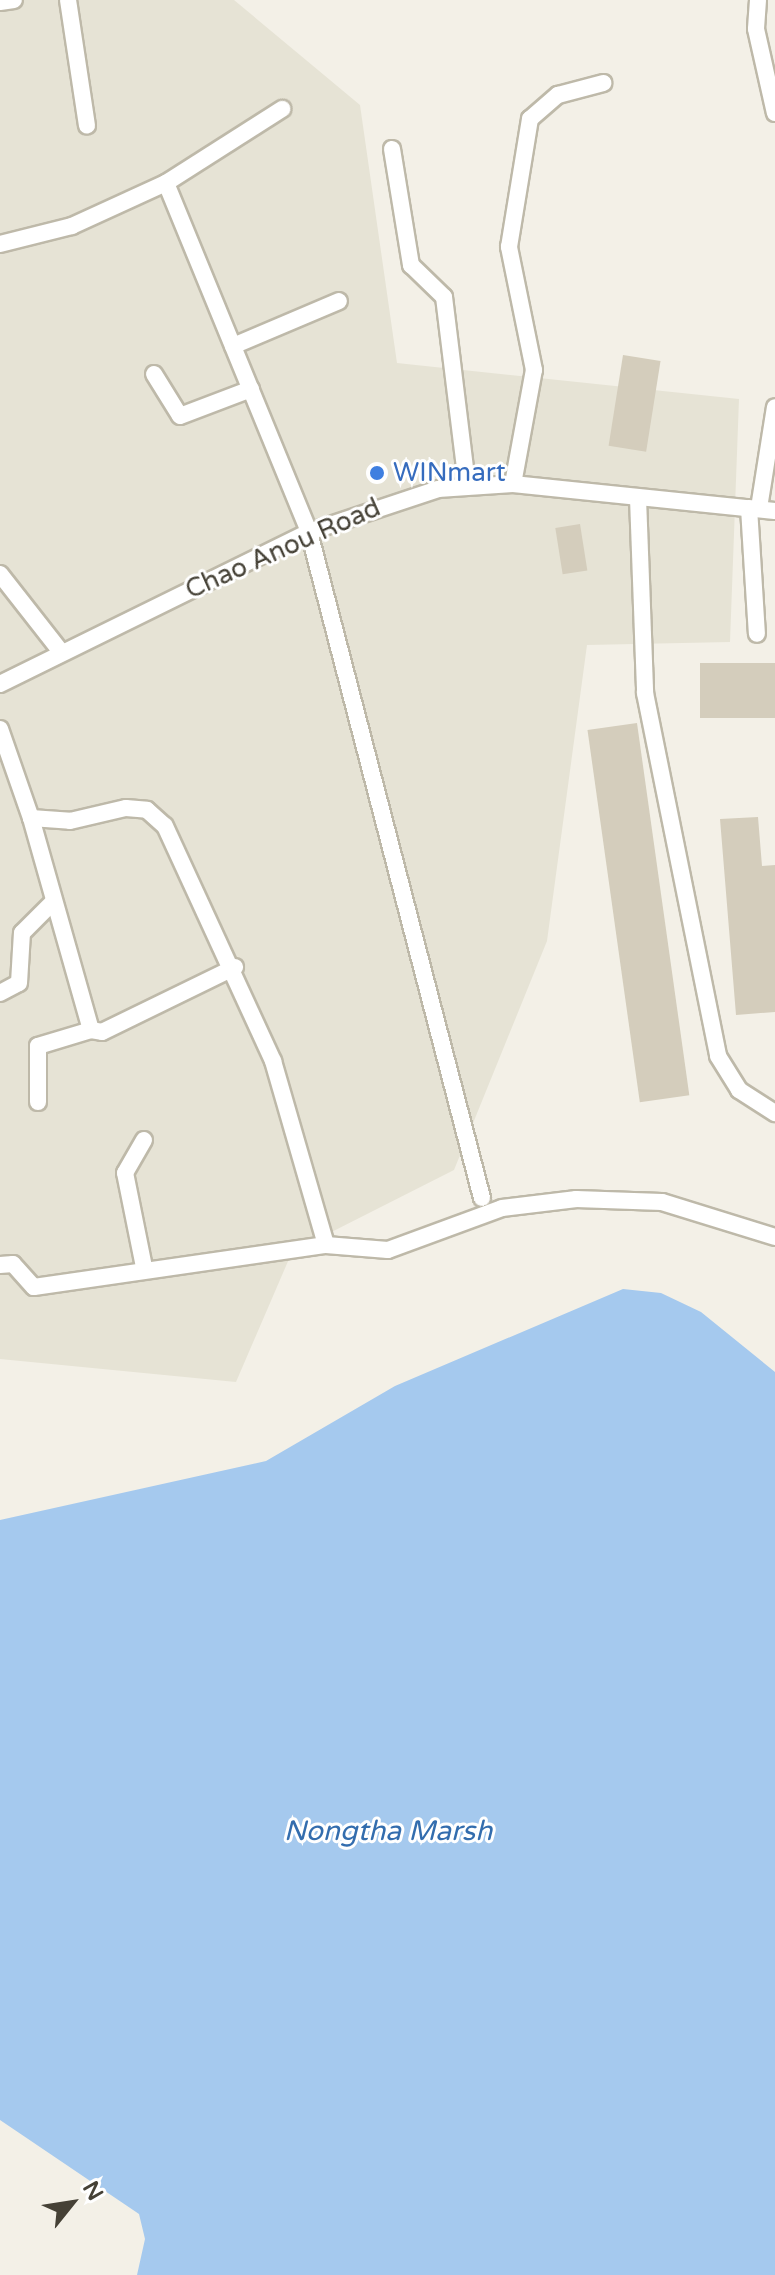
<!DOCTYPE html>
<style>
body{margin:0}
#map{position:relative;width:775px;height:2275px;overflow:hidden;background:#f3f0e7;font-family:"Varela Round",sans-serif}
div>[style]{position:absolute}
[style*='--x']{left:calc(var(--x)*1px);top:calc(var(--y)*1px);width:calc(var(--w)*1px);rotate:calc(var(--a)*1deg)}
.residential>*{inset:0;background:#e6e3d5}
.water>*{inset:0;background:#a5c9ee}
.building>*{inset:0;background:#d4cdbc;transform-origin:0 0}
.roads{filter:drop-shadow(2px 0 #beb9a9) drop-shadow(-2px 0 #beb9a9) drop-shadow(0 2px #beb9a9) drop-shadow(0 -2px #beb9a9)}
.minor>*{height:16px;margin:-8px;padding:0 8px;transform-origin:8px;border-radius:8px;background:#fff}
.dots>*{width:22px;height:22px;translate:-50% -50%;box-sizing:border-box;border:4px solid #fff;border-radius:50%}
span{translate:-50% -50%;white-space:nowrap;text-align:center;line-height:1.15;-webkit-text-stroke:6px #fff;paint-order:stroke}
.shop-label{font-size:26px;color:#366cbe}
.left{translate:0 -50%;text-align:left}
.street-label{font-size:26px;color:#454136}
.water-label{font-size:28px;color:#336dae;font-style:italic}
.north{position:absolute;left:32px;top:2163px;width:80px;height:80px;-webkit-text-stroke:6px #fff;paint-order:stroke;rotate:60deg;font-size:22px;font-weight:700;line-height:32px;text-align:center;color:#454136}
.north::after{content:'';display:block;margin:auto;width:28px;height:36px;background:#454136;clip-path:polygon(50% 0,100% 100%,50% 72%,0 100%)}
</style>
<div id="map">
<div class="residential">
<i style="clip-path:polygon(0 0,234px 0,360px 105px,397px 363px,739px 399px,730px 642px,587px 645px,547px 941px,454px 1170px,292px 1252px,236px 1382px,0 1359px)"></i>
</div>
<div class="water">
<i style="clip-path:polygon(623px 1289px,661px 1293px,701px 1312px,775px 1372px,775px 2275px,137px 2275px,145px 2239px,139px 2214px,0 2120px,0 1520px,266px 1461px,395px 1386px)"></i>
</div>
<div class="building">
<i style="left:623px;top:355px;width:38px;height:92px;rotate:9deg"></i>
<i style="left:580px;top:524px;width:47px;height:25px;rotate:81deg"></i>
<i style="left:775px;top:663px;width:55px;height:75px;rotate:90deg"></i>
<i style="left:637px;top:723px;width:376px;height:50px;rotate:82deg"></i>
<i style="clip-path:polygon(758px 817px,762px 866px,775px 865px,775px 1012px,736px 1015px,720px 819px)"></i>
</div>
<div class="roads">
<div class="minor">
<i style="--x:68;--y:0;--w:127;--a:81.4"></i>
<i style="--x:758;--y:0;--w:29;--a:94"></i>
<i style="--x:756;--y:29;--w:86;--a:77.3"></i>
<i style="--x:0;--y:2;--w:14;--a:-8"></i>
<i style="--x:392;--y:149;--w:118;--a:80.7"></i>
<i style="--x:411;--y:265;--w:46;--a:44.1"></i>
<i style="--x:444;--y:297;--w:189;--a:83"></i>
<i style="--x:166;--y:183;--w:377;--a:67.7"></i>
<i style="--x:309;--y:532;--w:688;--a:75.44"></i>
<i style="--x:0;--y:244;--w:74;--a:-14"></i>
<i style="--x:72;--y:226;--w:103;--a:-24.6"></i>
<i style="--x:166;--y:183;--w:138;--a:-32.5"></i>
<i style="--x:233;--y:346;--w:115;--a:-23"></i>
<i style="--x:154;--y:374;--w:49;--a:58.2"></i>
<i style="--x:180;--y:416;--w:76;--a:-20.8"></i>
<i style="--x:513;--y:484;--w:116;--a:-79.6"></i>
<i style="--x:534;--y:370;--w:126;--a:-101.5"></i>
<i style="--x:509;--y:247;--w:130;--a:-80.7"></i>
<i style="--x:530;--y:119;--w:37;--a:-41"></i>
<i style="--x:558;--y:95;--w:47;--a:-14.9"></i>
<i style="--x:638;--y:498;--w:195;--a:87.9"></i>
<i style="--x:645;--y:693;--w:370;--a:78.6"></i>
<i style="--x:718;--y:1056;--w:40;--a:58"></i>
<i style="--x:739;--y:1090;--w:43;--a:32.6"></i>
<i style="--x:749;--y:508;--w:126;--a:86.4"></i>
<i style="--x:759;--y:508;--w:102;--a:-81"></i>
<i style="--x:0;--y:574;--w:100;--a:51.9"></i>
<i style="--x:0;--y:684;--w:344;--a:-26.2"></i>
<i style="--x:309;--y:532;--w:136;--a:-18.4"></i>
<i style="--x:438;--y:489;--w:75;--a:-3.8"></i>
<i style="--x:513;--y:484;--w:263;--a:5.9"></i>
<i style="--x:0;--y:729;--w:94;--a:70.8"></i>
<i style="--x:31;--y:818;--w:39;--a:4"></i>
<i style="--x:70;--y:821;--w:57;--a:-13.1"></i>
<i style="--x:126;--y:808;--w:21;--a:5"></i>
<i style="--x:147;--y:810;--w:24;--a:42"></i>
<i style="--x:165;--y:826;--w:259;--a:65.3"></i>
<i style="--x:273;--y:1061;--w:191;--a:73.9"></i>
<i style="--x:31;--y:818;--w:220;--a:74.2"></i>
<i style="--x:91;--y:1030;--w:11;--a:10"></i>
<i style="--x:102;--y:1032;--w:148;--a:-26"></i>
<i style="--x:0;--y:993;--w:21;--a:-28"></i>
<i style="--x:19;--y:983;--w:50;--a:-86.6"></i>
<i style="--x:22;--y:933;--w:44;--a:-45"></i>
<i style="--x:38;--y:1102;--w:56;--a:-90"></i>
<i style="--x:38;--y:1046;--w:55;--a:-16.8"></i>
<i style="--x:0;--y:1265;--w:13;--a:-4"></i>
<i style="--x:13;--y:1264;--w:31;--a:48"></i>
<i style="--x:34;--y:1287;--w:295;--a:-8.2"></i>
<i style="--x:326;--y:1245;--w:62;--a:4.6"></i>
<i style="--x:388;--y:1250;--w:121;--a:-20.2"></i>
<i style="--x:502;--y:1208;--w:75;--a:-6.9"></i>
<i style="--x:576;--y:1199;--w:86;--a:2"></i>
<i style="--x:662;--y:1202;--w:118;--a:17.2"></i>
<i style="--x:144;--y:1267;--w:96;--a:-101.4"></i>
<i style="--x:125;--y:1173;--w:38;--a:-60"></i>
</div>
</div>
<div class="dots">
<i style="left:377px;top:473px;background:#3f7fe0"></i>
</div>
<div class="shop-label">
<span class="left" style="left:393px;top:473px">WINmart</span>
</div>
<div class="street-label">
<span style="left:283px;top:549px;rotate:-24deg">Chao Anou Road</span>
</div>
<div class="water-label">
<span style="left:388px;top:1831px">Nongtha Marsh</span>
</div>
<div class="north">N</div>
</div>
